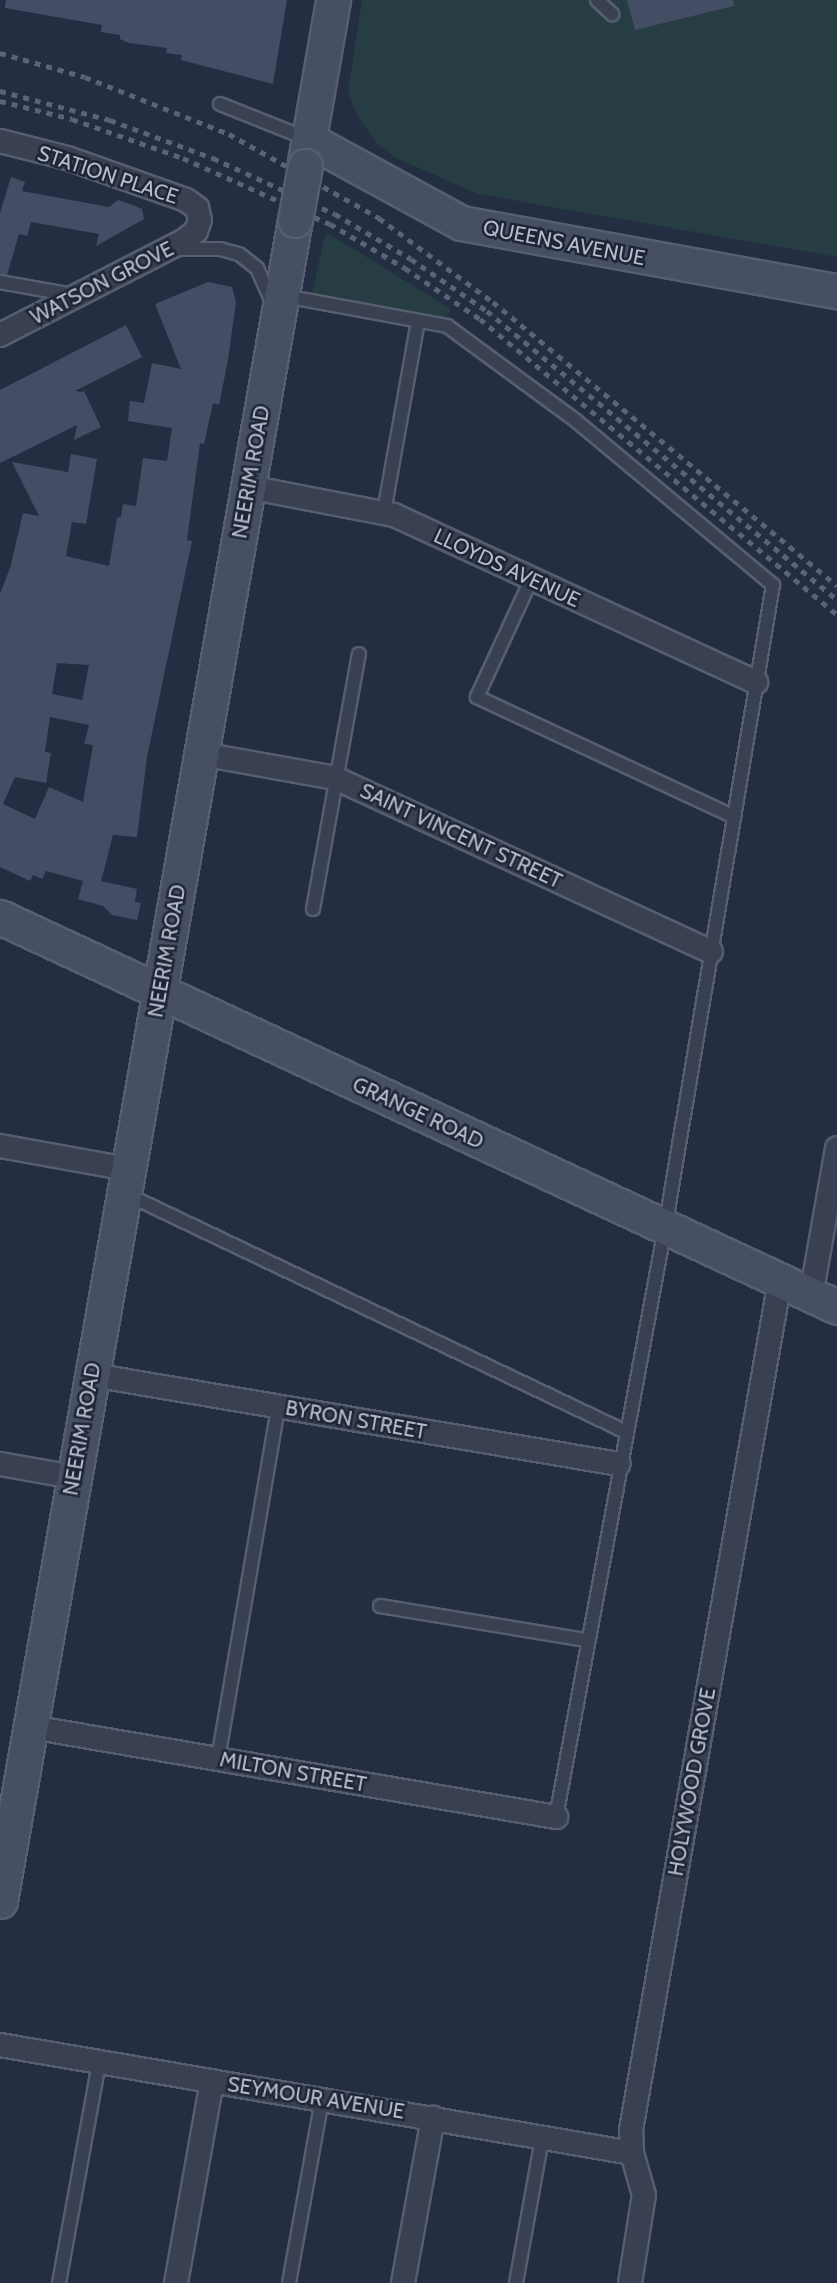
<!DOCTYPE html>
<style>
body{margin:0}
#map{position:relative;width:837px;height:2283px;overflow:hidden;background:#242e42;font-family:Cabin,sans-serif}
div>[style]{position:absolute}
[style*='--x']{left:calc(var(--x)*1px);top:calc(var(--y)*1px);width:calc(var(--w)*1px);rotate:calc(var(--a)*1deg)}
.green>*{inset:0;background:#263d43}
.building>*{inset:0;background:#434d64}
.roads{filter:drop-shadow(2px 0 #565e6f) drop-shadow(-2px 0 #565e6f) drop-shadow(0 2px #565e6f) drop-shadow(0 -2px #565e6f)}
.lane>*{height:12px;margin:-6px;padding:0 6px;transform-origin:6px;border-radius:6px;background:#384051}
.street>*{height:22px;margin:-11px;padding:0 11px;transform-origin:11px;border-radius:11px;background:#384051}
.secondary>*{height:33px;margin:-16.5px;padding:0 16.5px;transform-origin:16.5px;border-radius:16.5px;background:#464f64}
.rail>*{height:4.5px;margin-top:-2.25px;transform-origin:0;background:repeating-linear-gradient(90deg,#5a6478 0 6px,transparent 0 12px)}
.bridges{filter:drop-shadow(2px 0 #565e6f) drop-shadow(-2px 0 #565e6f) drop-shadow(0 2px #565e6f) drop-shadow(0 -2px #565e6f)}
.secondary-bridge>*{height:33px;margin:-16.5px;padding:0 16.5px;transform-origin:16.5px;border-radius:16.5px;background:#464f64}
span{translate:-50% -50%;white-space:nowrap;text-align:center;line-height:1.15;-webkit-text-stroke:5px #1d2536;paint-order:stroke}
.street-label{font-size:21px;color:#b5bccc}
</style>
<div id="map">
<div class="green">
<i style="clip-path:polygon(362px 0,837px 0,837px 257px,478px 194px,396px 158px,378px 145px,357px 115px,348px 91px)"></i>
<i style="clip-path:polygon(326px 232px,451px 309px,445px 320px,311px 297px)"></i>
</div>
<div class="building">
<i style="clip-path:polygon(6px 0,287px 0,273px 84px,181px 60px,182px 55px,166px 53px,167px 48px,129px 43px,120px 39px,120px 35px,101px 32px,102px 25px,5px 8px)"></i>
<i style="clip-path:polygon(627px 0,733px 0,734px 6px,635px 30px)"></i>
<i style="clip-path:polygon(11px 177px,25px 182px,22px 191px,109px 207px,118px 200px,130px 204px,142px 209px,144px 219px,96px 246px,99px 234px,31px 222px,27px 236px,19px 234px,7px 275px,0 274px,0 213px)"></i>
<i style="clip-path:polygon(evenodd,208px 282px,232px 287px,236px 302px,228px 360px,219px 405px,213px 403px,204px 444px,200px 443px,187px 540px,192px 541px,147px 757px,137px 837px,113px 835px,101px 881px,137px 889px,135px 902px,141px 903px,137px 920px,112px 915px,103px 906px,78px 899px,83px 881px,46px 871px,42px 879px,33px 875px,30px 881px,0 867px,0 594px,10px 568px,23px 513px,39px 516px,12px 462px,68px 472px,71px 454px,97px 459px,86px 524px,72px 522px,66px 556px,109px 566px,117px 518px,121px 517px,123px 504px,136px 506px,143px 458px,167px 461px,172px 428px,128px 421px,130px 401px,144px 403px,152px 363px,181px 369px,155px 304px,208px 282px,57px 663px,89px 665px,82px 700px,52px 694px,57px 663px,208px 282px,50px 717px,89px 725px,84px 744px,93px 745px,83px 802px,49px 787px,35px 819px,3px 804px,15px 777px,46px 783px,51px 753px,45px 752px,50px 717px)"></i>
<i style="clip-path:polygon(126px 325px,142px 357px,75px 391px,83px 392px,83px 389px,101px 427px,74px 440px,77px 425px,0 463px,0 390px)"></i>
</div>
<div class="roads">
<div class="lane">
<i style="--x:597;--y:0;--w:21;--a:43"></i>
<i style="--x:220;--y:104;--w:95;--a:21.7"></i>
<i style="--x:177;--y:249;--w:43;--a:0"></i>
<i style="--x:220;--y:249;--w:20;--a:15"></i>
<i style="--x:239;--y:254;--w:23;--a:38"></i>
<i style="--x:257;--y:268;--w:37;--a:66"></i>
<i style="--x:0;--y:282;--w:74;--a:10.1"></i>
<i style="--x:295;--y:298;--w:155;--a:10.4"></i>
<i style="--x:447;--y:326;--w:159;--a:36.3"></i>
<i style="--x:575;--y:420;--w:258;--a:39.8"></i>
<i style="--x:773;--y:585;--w:652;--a:99.53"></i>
<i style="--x:665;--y:1228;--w:599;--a:100.48"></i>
<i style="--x:384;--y:512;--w:194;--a:-79.9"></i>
<i style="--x:531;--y:580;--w:129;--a:114.8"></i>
<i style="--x:477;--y:697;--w:284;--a:25"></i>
<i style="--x:313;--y:909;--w:259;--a:-79.8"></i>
<i style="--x:126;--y:1194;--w:554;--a:25.45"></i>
<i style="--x:380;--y:1606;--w:209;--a:9.4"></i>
<i style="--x:218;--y:1759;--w:357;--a:-80.3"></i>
<i style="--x:59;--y:2283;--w:225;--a:-79.7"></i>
<i style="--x:289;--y:2283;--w:187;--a:-79.8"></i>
<i style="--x:516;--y:2283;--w:147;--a:-79.8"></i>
</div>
<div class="street">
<i style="--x:0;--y:141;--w:69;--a:14.2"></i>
<i style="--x:67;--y:158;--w:126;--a:19.4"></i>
<i style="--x:186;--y:200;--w:14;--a:36"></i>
<i style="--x:197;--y:208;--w:12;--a:76"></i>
<i style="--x:200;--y:220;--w:12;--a:110"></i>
<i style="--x:196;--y:231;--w:14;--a:141"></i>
<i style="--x:185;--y:240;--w:208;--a:152.8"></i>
<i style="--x:248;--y:487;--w:149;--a:10.9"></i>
<i style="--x:394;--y:515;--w:399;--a:24.8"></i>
<i style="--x:202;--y:754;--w:135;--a:10.2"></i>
<i style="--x:335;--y:778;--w:414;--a:24.8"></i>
<i style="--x:0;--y:1146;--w:130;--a:10.2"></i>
<i style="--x:811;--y:1296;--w:150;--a:-80"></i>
<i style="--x:92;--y:1375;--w:534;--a:9.59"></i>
<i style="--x:0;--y:1464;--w:75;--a:10"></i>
<i style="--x:31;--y:1727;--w:533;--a:9.73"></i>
<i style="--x:0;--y:2045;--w:641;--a:9.7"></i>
<i style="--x:176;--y:2283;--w:205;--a:-79.9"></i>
<i style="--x:403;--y:2283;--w:168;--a:-79.7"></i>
<i style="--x:630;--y:2283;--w:89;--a:-81"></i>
<i style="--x:644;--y:2195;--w:44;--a:-105.9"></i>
<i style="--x:632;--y:2153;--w:23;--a:-92"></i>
<i style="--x:631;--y:2130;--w:862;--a:-80.05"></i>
</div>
<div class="secondary">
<i style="--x:309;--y:140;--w:173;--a:28.6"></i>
<i style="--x:461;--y:223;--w:382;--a:10.3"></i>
<i style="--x:305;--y:161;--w:163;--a:-80.1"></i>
<i style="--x:0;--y:917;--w:923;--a:24.98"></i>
<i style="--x:0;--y:1901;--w:1707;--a:-80.05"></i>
</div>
</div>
<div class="rail">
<i style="--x:0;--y:53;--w:88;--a:15.8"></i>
<i style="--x:85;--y:77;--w:155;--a:21.6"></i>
<i style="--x:229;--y:134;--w:172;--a:29.2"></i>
<i style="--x:379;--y:218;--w:142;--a:36.4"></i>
<i style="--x:493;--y:302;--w:446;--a:39.5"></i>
<i style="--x:0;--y:91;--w:114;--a:14.8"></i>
<i style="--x:110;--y:120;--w:110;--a:20.3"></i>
<i style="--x:213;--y:158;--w:134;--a:24.7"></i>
<i style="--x:335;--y:214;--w:88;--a:30.6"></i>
<i style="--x:411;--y:259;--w:92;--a:34.4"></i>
<i style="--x:487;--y:311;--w:454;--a:39.5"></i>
<i style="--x:0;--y:101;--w:74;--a:14"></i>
<i style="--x:72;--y:119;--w:118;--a:19.4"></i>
<i style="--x:183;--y:158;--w:161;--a:24.2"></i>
<i style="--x:330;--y:224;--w:87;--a:30.4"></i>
<i style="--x:405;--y:268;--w:91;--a:34.2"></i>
<i style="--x:480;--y:319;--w:463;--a:39.6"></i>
</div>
<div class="bridges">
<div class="secondary-bridge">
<i style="--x:295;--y:220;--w:55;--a:-79.5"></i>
</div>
</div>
<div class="street-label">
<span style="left:108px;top:175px;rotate:18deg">STATION PLACE</span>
<span style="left:564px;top:243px;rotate:11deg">QUEENS AVENUE</span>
<span style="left:102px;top:283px;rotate:-27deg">WATSON GROVE</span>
<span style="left:251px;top:472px;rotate:-80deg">NEERIM ROAD</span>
<span style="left:507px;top:568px;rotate:25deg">LLOYDS AVENUE</span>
<span style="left:461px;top:836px;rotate:25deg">SAINT VINCENT STREET</span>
<span style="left:167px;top:951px;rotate:-80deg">NEERIM ROAD</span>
<span style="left:418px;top:1113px;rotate:25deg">GRANGE ROAD</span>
<span style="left:356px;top:1420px;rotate:10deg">BYRON STREET</span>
<span style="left:82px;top:1429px;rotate:-80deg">NEERIM ROAD</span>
<span style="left:293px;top:1772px;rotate:10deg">MILTON STREET</span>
<span style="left:692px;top:1782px;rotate:-80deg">HOLYWOOD GROVE</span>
<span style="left:316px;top:2098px;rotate:9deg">SEYMOUR AVENUE</span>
</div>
</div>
